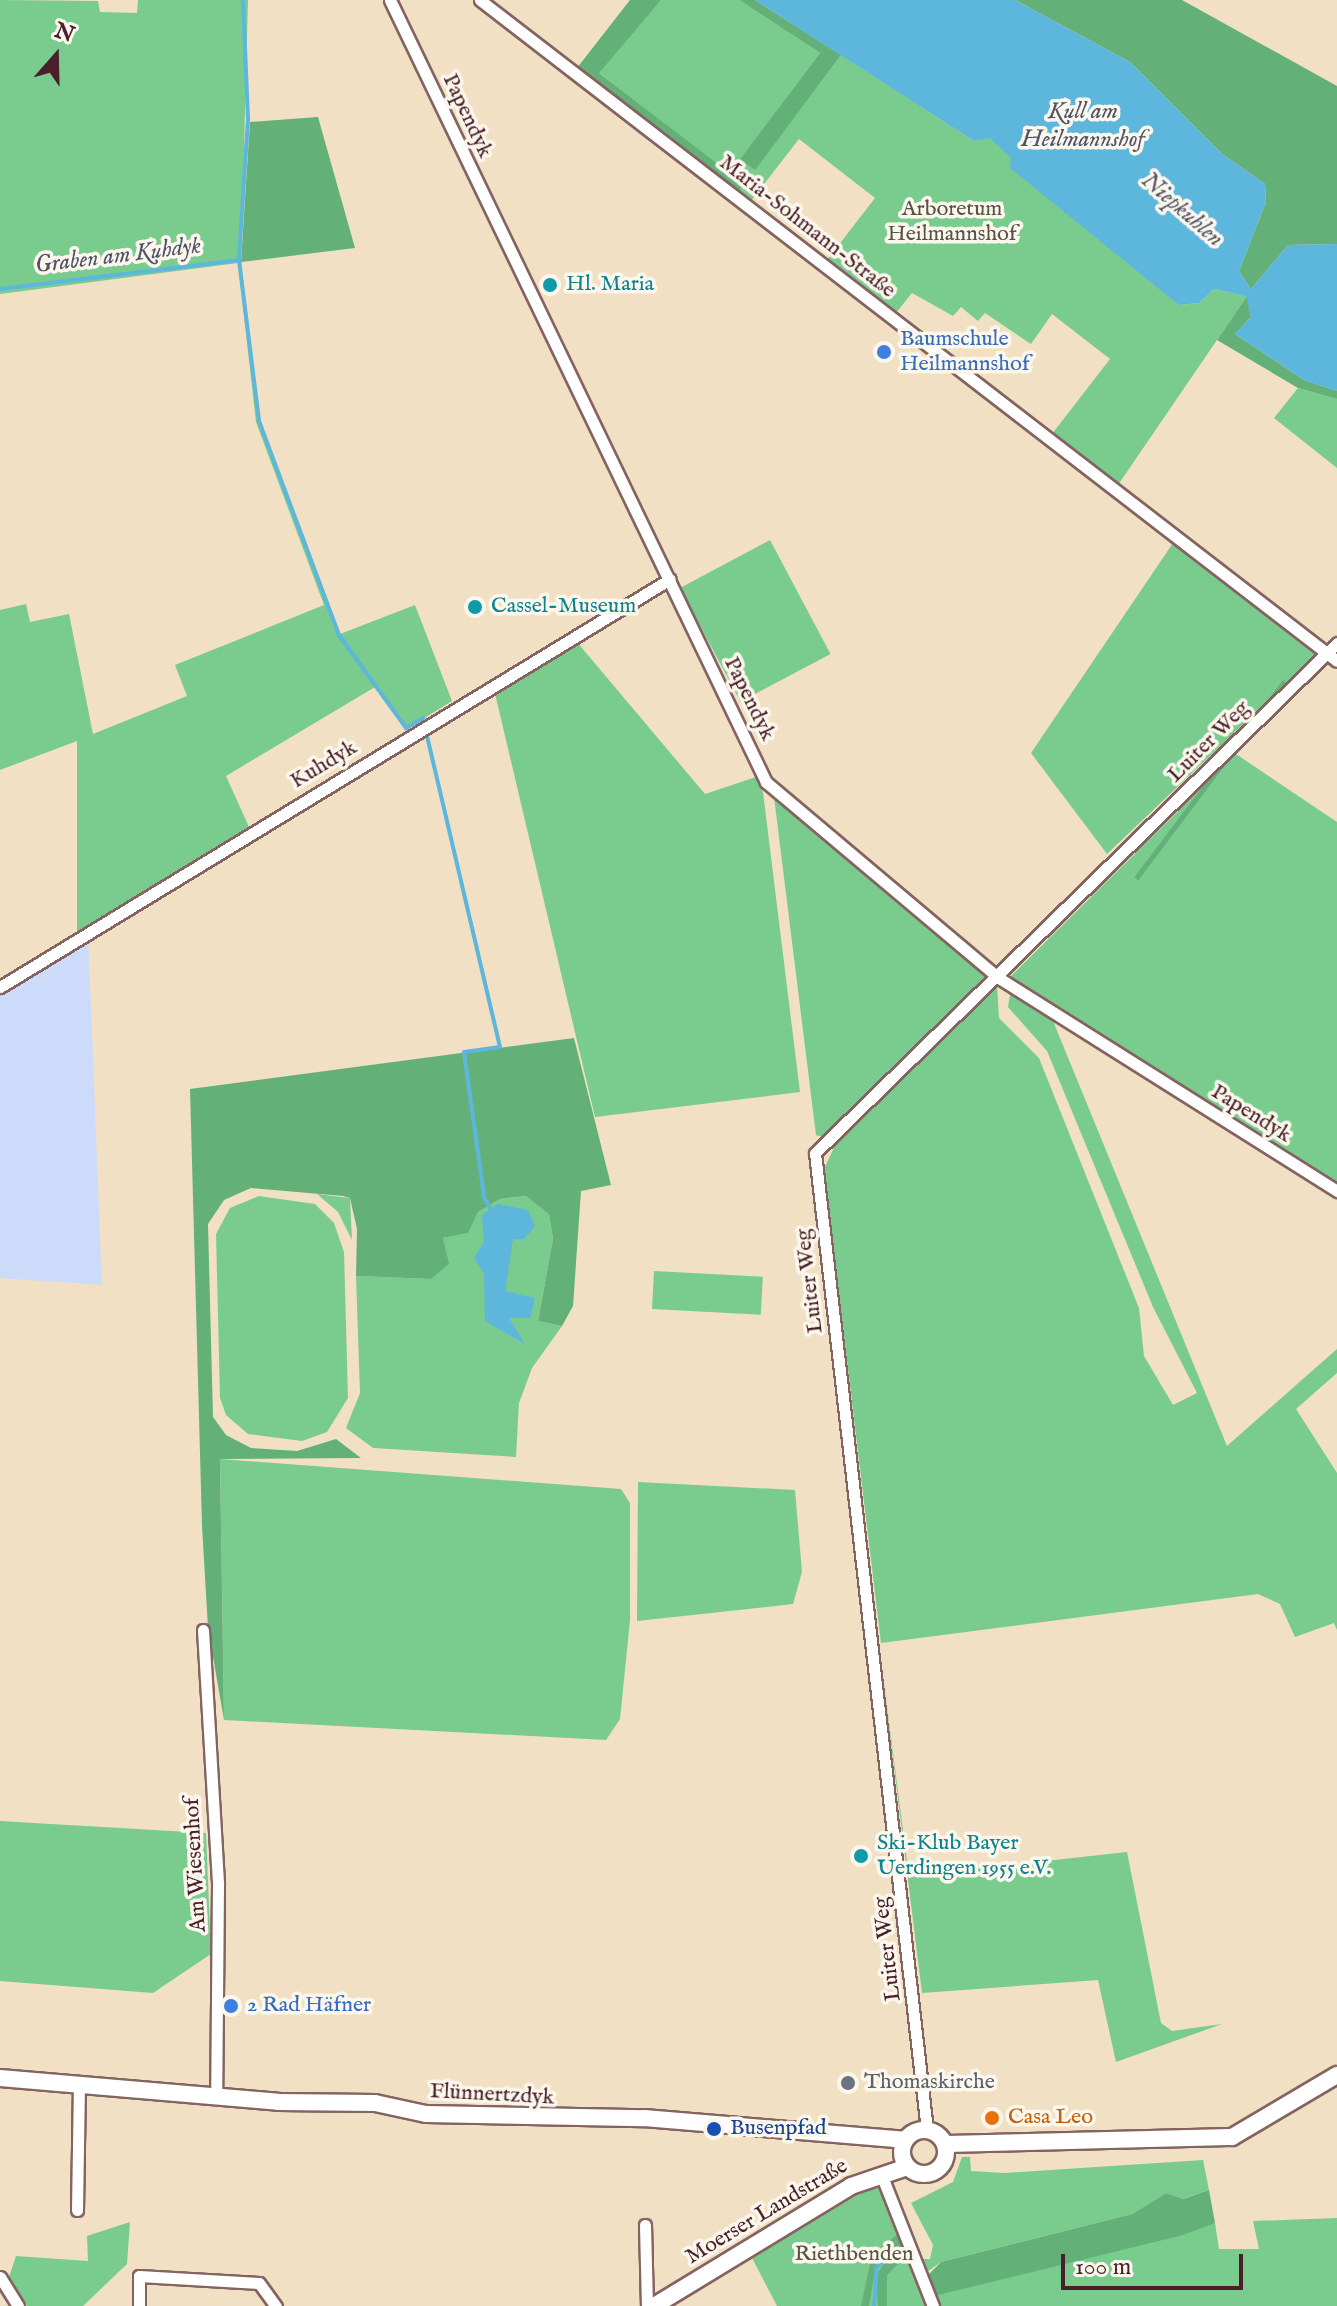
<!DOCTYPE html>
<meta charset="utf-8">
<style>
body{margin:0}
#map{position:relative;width:1337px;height:2306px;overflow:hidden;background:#f1e0c3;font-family:"IM FELL English",serif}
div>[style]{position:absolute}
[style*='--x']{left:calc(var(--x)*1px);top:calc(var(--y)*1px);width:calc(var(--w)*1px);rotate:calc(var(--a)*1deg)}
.built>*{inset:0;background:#cddbfa}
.green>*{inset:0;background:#7acc8e;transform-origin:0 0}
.forest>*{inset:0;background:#63b079;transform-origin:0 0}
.water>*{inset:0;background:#5db6db}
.stream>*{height:4px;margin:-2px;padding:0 2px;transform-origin:2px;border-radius:2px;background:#5db6db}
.roads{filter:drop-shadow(2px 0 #846360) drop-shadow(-2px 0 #846360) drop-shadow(0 2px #846360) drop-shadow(0 -2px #846360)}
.street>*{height:11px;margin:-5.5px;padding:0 5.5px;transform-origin:5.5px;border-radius:5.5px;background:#fff}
.secondary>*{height:16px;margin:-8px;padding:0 8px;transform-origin:8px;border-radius:8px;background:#fff}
.secondary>.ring{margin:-8px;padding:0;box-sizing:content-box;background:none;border:16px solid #fff;border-radius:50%}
.dots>*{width:22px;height:22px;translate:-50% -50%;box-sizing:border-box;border:4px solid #fbf7ec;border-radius:50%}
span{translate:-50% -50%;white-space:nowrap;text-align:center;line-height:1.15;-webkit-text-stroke:7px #fbf7ec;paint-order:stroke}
.street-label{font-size:22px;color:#4a1f2b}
.park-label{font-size:22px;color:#585349}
.culture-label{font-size:22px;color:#0d838f}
.left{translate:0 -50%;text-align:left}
.shop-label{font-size:22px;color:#366cbe}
.worship-label{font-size:22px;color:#5b616d}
.food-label{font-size:22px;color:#c56008}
.transit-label{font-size:22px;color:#164399}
.water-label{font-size:24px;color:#515469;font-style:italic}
.north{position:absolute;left:16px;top:16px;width:80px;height:80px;-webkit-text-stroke:6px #fbf7ec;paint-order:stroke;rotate:20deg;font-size:22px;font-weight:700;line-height:32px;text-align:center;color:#4a1f2b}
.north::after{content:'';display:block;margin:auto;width:28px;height:36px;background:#4a1f2b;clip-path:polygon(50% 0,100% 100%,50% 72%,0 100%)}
.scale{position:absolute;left:1061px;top:2254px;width:182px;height:36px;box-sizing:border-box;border:4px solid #4a1f2b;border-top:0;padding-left:10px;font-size:24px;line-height:28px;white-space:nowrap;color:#4a1f2b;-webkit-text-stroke:6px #fbf7ec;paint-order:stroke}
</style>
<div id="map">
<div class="built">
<i style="clip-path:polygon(88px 932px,102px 1285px,0 1278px,0 988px)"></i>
</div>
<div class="green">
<i style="clip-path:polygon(0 0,98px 1px,100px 12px,137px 13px,138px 0,248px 0,241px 262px,260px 421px,340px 634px,415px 605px,452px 701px,408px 728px,338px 636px,375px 687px,226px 776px,249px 827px,77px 937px,77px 741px,0 770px,0 610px,26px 604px,30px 622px,69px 614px,93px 734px,187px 696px,175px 665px,324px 605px,256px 422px,238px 263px,0 294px)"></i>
<i style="clip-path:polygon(661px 0,739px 0,820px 53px,741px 158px,755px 169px,841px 55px,974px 141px,990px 137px,1179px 305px,1199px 303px,1214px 289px,1247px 296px,1118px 485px,1052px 434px,1110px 359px,1052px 314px,1031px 344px,985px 313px,978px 321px,961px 307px,953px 316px,912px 293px,896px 313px,827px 260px,875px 198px,799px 139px,751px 201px,738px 192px,743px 184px,598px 72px)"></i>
<i style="clip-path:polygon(1298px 388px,1337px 399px,1337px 468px,1274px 418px)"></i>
<i style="left:770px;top:540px;width:129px;height:102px;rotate:62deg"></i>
<i style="clip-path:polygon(1173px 543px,1316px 655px,1107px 854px,1031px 753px)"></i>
<i style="clip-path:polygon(571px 635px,705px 794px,756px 777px,763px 792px,800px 1092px,595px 1117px,493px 685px)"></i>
<i style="clip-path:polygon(428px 735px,502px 1048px,426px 736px)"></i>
<i style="clip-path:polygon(1236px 754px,1337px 822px,1337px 1183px,1009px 978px)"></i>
<i style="clip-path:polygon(774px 797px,989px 978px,826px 1138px,816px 1135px)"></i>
<i style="clip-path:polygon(997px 985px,999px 1018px,1039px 1058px,1139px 1308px,1144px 1356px,1173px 1405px,1197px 1393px,1153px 1307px,1047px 1051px,1008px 1007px,1011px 989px,1051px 1016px,1227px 1446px,1337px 1349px,1337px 1373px,1296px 1409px,1337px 1473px,1337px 1630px,1334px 1623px,1295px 1637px,1280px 1604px,1258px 1594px,881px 1643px,824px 1169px,838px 1139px)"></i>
<i style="clip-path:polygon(317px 1194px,350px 1198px,352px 1240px,338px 1212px)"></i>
<i style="clip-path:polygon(259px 1196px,315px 1204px,334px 1223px,344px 1252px,348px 1398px,327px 1432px,302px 1441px,248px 1434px,226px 1415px,220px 1398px,216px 1234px,230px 1208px)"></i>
<i style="clip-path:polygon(526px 1196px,549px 1213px,553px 1239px,538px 1321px,562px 1326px,532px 1368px,519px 1403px,516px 1457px,373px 1448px,346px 1428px,360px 1393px,356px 1276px,431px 1279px,443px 1238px,467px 1233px,478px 1212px,500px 1199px)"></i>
<i style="left:654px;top:1271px;width:109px;height:38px;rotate:3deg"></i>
<i style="clip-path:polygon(220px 1459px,621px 1489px,630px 1503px,630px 1620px,620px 1719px,606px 1740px,224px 1720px)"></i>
<i style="clip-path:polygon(638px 1482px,795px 1490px,802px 1572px,793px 1604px,637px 1621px)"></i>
<i style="clip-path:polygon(879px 1645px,909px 1876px,1127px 1852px,1161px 2023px,1172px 2031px,1222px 2024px,1116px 2062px,1098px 1980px,922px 1993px)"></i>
<i style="clip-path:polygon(0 1821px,206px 1833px,211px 1954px,153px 1993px,0 1981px)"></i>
<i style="clip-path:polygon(962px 2157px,970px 2157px,971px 2171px,1004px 2173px,1203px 2160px,1209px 2190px,1182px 2199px,1166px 2193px,1132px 2214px,941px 2262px,927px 2272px,922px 2259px,930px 2259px,933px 2245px,911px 2203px,953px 2182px)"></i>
<i style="clip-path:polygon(879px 2182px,922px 2295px,1215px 2223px,1219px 2249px,1259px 2249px,1253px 2221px,1337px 2218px,1337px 2306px,777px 2306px,752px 2258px)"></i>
<i style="clip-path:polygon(130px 2222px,127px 2264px,83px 2306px,27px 2306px,9px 2277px,16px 2256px,88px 2261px,87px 2236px)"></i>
</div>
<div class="forest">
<i style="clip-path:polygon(630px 0,661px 0,599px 73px,744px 184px,738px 192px,577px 68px)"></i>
<i style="clip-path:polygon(739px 0,755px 0,841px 55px,755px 170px,740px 159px,820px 53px)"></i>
<i style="clip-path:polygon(1015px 0,1182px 0,1337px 86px,1337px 244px,1288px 245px,1251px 289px,1239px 271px,1266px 202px,1265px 184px,1221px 153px,1130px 62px)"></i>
<i style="clip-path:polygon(318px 117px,355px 248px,241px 262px,250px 122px)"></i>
<i style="clip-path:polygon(1247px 296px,1251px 317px,1235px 334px,1304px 380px,1337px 391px,1337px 399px,1298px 388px,1217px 340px)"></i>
<i style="clip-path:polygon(340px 635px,408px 728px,337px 636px)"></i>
<i style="left:1283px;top:680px;width:5px;height:247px;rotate:37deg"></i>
<i style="clip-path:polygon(574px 1038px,611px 1185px,581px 1191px,573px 1306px,562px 1326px,538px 1321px,553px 1239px,549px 1214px,526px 1196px,500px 1199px,478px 1212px,468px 1233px,443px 1238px,449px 1264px,431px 1279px,356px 1276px,357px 1229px,350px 1198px,343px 1196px,251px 1188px,224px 1200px,208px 1224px,213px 1417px,226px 1435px,251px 1448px,297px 1451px,336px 1439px,361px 1458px,220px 1459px,224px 1720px,208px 1628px,202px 1526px,190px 1089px)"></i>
<i style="clip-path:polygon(1209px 2190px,1215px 2223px,1183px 2235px,934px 2296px,926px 2277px,941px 2262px,1132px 2214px,1166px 2193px,1183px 2199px)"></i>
<i style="clip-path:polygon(898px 2234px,906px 2256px,887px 2275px,887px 2306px,878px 2306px,876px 2276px,893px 2249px,877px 2259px,869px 2306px,861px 2306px,872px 2255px)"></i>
</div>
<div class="water">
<i style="clip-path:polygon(755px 0,1015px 0,1130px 62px,1221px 153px,1265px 184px,1266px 202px,1239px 271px,1251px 289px,1288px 245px,1337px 244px,1337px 391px,1304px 380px,1235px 334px,1251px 317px,1246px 296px,1214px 289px,1199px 303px,1179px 305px,1010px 168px,1011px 158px,990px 138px,974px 141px)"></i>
<i style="clip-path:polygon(498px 1204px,528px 1210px,535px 1226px,524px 1239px,513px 1239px,505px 1291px,535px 1298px,530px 1318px,509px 1318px,525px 1344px,485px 1321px,484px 1273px,474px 1258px,484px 1242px,482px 1215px)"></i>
</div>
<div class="stream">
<i style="--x:243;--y:0;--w:119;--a:87.6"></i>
<i style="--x:248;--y:119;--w:141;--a:93.7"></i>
<i style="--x:239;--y:260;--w:162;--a:82.9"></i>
<i style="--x:259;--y:421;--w:228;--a:69.5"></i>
<i style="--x:339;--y:635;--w:115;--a:54.2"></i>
<i style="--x:406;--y:728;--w:20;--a:-30"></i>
<i style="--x:0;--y:289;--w:241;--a:-6.9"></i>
<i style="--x:427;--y:736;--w:319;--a:76.8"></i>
<i style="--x:500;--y:1047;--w:36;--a:172"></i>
<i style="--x:464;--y:1052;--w:146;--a:82.1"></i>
<i style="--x:484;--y:1197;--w:19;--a:62"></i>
<i style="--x:874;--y:2306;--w:39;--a:-86"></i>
<i style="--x:877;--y:2267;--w:22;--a:-43"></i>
</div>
<div class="roads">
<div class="street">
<i style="--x:390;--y:0;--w:868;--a:64.32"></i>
<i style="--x:766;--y:782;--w:304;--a:40.1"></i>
<i style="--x:999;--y:978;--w:400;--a:32.2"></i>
<i style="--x:480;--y:0;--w:1082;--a:37.64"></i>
<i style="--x:0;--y:987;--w:784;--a:-31.34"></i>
<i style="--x:203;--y:1630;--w:255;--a:86.6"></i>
<i style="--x:218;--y:1885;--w:213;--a:90.5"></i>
<i style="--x:927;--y:2130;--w:983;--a:-96.54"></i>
<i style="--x:815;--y:1153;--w:730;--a:-44.33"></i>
<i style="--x:881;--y:2174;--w:142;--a:68.5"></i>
<i style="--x:77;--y:2210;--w:127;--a:-89.1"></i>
<i style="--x:645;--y:2225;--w:81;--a:88.6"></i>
<i style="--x:0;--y:2277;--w:34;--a:58"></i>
<i style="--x:139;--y:2306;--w:30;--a:-90"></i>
<i style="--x:139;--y:2276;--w:120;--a:3.3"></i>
<i style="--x:259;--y:2283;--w:29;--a:54"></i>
</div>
<div class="secondary">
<i style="--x:0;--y:2078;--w:279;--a:4.9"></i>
<i style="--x:278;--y:2102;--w:97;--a:0.6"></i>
<i style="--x:375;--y:2103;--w:52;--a:12.2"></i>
<i style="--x:426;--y:2114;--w:218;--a:1.1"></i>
<i style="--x:644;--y:2118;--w:261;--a:4.8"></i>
<i class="ring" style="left:902px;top:2130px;width:28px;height:28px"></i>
<i style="--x:945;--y:2144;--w:287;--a:-1.4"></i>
<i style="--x:1232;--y:2137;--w:122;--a:-30.6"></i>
<i style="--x:654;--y:2306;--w:231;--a:-31.3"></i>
<i style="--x:851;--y:2186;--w:59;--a:-18.7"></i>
</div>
</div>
<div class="dots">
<i style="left:550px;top:285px;background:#0f9aa8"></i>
<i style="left:884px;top:352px;background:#3f7fe0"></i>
<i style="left:475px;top:607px;background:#0f9aa8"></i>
<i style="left:861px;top:1856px;background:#0f9aa8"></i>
<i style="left:231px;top:2006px;background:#3f7fe0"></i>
<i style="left:848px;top:2083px;background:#6b7280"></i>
<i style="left:992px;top:2118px;background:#e8710a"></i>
<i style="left:714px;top:2129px;background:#1a4fb4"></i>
</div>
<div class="street-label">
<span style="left:467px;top:116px;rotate:65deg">Papendyk</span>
<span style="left:807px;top:227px;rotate:38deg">Maria-Sohmann-Straße</span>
<span style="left:749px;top:699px;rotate:64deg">Papendyk</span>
<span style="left:1209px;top:742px;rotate:-45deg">Luiter Weg</span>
<span style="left:324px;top:765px;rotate:-31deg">Kuhdyk</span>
<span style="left:1251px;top:1114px;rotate:32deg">Papendyk</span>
<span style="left:810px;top:1281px;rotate:-97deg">Luiter Weg</span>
<span style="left:196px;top:1865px;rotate:-93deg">Am Wiesenhof</span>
<span style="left:888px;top:1949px;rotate:-97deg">Luiter Weg</span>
<span style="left:492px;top:2095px;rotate:3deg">Flünnertzdyk</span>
<span style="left:767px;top:2212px;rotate:-31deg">Moerser Landstraße</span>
</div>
<div class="park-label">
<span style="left:952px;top:222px">Arboretum<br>Heilmannshof</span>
<span style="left:854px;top:2255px">Riethbenden</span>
</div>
<div class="culture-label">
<span class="left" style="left:566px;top:285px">Hl. Maria</span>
<span class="left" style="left:491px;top:607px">Cassel-Museum</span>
<span class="left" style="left:877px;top:1856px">Ski-Klub Bayer<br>Uerdingen 1955 e.V.</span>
</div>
<div class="shop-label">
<span class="left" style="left:900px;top:352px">Baumschule<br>Heilmannshof</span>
<span class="left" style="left:247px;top:2006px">2 Rad Häfner</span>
</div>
<div class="worship-label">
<span class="left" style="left:864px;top:2083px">Thomaskirche</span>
</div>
<div class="food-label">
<span class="left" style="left:1008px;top:2118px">Casa Leo</span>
</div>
<div class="transit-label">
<span class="left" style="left:730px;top:2129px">Busenpfad</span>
</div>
<div class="water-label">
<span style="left:1083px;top:126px">Kull am<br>Heilmannshof</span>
<span style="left:1182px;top:210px;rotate:41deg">Niepkuhlen</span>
<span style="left:118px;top:256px;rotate:-7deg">Graben am Kuhdyk</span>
</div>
<div class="north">N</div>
<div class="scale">100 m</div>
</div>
